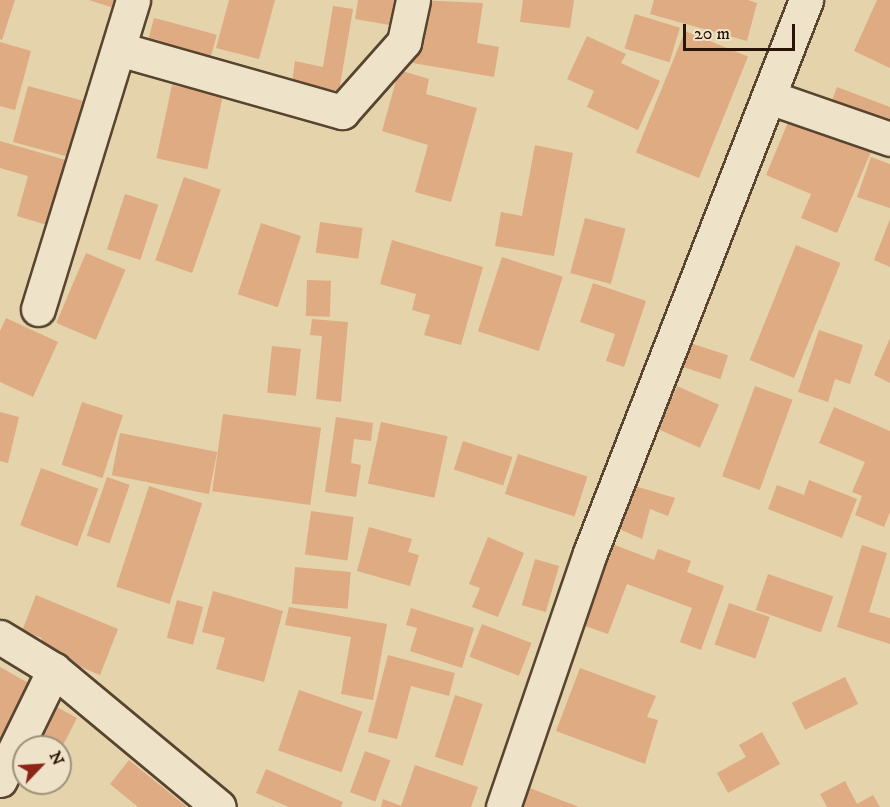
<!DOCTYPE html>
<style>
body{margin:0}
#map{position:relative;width:890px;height:807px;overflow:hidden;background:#e5d3ac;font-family:"IM FELL DW Pica",serif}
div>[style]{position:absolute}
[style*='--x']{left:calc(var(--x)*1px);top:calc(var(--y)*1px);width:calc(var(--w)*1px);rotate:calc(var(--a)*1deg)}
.building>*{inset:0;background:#deab83;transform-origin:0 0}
.roads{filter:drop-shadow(2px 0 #58442f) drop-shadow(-2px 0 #58442f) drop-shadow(0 2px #58442f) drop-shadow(0 -2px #58442f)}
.minor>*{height:33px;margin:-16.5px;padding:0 16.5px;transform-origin:16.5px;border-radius:16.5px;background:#eee2c9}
span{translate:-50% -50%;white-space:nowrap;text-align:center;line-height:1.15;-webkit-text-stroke:5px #eee2c9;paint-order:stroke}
.north{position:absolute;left:12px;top:735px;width:60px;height:60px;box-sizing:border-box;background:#eee2c9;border:2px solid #9f907b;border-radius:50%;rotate:65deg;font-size:16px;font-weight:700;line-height:24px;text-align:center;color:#291405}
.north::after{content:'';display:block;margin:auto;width:21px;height:27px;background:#8f2418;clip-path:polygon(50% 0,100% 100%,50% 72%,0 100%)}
.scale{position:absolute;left:683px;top:24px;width:112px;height:27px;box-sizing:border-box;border:3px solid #291405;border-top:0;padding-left:8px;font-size:18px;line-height:21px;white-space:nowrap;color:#291405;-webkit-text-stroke:4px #eee2c9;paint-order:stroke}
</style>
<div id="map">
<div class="building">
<i style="clip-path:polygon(0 0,15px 0,2px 40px,0 39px)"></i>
<i style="clip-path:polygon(89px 0,117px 0,114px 8px)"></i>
<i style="clip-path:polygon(229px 0,275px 0,259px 59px,216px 48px)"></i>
<i style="clip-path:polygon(358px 0,406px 0,401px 27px,355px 19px)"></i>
<i style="clip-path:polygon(418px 0,483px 3px,477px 43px,499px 47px,494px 77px,407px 62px)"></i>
<i style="clip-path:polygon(523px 0,574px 0,570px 28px,520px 22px)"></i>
<i style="clip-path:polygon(654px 0,748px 0,757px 3px,747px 41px,650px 14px)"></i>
<i style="clip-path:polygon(877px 0,890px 0,890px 68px,854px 51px)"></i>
<i style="clip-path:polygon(333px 6px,353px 9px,339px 91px,292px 82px,295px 61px,323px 67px)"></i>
<i style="left:635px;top:14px;width:47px;height:36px;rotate:17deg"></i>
<i style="left:154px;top:18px;width:65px;height:33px;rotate:15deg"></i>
<i style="left:685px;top:31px;width:68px;height:131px;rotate:22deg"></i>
<i style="clip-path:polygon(587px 36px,626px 54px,621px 63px,660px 81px,638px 130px,587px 107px,594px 91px,567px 79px)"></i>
<i style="clip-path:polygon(0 42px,31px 51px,15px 110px,0 106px)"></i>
<i style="clip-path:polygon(399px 70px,429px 79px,426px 94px,477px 108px,451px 202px,415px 192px,428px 145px,382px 131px)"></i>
<i style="left:172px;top:85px;width:52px;height:75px;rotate:12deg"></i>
<i style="left:28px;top:86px;width:62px;height:58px;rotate:15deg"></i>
<i style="clip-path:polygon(837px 87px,890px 107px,890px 133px,827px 114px)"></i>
<i style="clip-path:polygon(794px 108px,875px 142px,837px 233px,801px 218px,811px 194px,766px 175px)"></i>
<i style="clip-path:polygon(0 141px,76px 163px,57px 228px,17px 216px,28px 176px,0 168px)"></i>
<i style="clip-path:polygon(535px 145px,573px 153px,554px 256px,495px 246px,501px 212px,522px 216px)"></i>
<i style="clip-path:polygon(871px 157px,890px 164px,890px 208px,857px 197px)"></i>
<i style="left:184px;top:177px;width:39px;height:88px;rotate:19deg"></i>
<i style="left:125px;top:194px;width:35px;height:58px;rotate:18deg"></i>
<i style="left:585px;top:218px;width:42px;height:57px;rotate:15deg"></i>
<i style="clip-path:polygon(890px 219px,890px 267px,874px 260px)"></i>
<i style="left:320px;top:222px;width:43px;height:31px;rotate:8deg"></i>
<i style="left:261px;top:223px;width:42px;height:75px;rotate:18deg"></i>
<i style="clip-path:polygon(392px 240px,483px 267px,461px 345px,424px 335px,430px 315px,412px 310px,416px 294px,380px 284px)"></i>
<i style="left:796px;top:245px;width:48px;height:124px;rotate:22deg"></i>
<i style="left:86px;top:253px;width:43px;height:76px;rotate:23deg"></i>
<i style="left:502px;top:257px;width:64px;height:78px;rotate:18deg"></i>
<i style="left:307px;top:280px;width:24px;height:36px;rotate:2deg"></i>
<i style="clip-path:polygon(593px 283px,646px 301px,624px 367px,606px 361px,615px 334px,580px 322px)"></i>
<i style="clip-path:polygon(6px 318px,58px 342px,33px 397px,0 382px,0 331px)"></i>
<i style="clip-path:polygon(312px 319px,348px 322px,341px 402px,316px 399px,322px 336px,310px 335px)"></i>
<i style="clip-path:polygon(819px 330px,863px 345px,850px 384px,835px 379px,828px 402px,798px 392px)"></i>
<i style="clip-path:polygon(890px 338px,890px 383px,874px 375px)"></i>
<i style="left:690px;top:343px;width:40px;height:25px;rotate:18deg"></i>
<i style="left:272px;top:346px;width:29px;height:47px;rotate:6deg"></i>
<i style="left:677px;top:386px;width:46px;height:47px;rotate:24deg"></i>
<i style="left:755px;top:386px;width:40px;height:96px;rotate:20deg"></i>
<i style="left:82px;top:402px;width:43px;height:66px;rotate:18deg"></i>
<i style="clip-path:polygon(834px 407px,890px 431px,890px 512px,884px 527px,855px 515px,862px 496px,852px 492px,865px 462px,819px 443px)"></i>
<i style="clip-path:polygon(0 412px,19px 417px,8px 463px,0 461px)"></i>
<i style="left:223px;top:414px;width:99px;height:78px;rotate:8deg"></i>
<i style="clip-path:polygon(336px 417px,373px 423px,371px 441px,354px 439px,351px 463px,361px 465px,356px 497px,325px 492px)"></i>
<i style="left:381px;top:422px;width:68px;height:63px;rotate:12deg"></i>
<i style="left:120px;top:433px;width:99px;height:43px;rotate:11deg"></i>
<i style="left:463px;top:441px;width:52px;height:30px;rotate:18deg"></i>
<i style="left:518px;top:454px;width:73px;height:42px;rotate:18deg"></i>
<i style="left:41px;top:468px;width:61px;height:61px;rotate:20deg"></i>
<i style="left:107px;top:477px;width:24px;height:62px;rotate:19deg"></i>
<i style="clip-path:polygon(809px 480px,857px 499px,842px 538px,768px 509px,777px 485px,804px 495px)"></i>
<i style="left:149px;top:486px;width:56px;height:106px;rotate:18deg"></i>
<i style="clip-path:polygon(635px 486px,675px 498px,668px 516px,650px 509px,642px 539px,617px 528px)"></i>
<i style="left:311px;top:511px;width:43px;height:44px;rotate:8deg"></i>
<i style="clip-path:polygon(369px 527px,412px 539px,408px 552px,419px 555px,410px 586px,357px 571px)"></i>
<i style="clip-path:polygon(488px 537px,524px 553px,498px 617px,472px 607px,480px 588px,469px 584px)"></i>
<i style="clip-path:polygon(612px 544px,654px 560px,658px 549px,691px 561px,687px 572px,724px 586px,701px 650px,680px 642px,692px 608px,627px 584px,608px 634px,582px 625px)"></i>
<i style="clip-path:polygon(862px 545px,887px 553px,869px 612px,890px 618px,890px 644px,837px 627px)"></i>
<i style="left:535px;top:559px;width:25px;height:48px;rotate:16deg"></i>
<i style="left:295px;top:567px;width:56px;height:37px;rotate:5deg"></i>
<i style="left:768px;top:574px;width:69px;height:38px;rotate:19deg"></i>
<i style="clip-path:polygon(213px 591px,283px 611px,264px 682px,216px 669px,225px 638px,202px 632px)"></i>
<i style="clip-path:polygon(36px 595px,118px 629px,100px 675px,37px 649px,42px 638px,22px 631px)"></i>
<i style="left:177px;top:600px;width:27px;height:39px;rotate:15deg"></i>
<i style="left:729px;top:603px;width:43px;height:44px;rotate:19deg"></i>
<i style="clip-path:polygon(289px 607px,387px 624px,373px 700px,341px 694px,351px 637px,285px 625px)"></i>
<i style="clip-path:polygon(411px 608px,474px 628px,462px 668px,410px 651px,417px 628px,406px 625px)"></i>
<i style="left:482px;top:624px;width:53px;height:35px;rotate:21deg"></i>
<i style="clip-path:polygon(388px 655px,455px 673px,449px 696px,411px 686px,397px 739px,368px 732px)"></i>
<i style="clip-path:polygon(0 667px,39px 689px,0 745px)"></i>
<i style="clip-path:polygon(580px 668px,656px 696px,647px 717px,658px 720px,645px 764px,556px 731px)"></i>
<i style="left:845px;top:677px;width:30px;height:59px;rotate:64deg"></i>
<i style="left:299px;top:690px;width:67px;height:64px;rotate:19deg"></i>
<i style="left:455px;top:695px;width:29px;height:65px;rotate:18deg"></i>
<i style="clip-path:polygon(46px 701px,77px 718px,62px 747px,29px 747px)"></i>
<i style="clip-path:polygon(762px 732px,780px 764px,728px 793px,717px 773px,746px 757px,739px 745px)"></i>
<i style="left:365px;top:751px;width:27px;height:44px;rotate:20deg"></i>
<i style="clip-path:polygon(129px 760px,187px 807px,138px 807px,110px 784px)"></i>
<i style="clip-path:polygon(415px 765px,478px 787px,471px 807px,381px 807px,383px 799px,401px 806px)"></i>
<i style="clip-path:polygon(266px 769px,343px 802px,341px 807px,289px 807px,256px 793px)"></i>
<i style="clip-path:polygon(845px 781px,857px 804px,873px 795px,880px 807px,827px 807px,820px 794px)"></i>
<i style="clip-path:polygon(527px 787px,579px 807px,520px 807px)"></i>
</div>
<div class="roads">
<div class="minor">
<i style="--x:119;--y:49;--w:232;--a:15.8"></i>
<i style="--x:342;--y:112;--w:94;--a:-48.5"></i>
<i style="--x:404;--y:42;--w:43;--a:-77.9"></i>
<i style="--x:769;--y:97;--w:128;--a:19.1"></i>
<i style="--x:38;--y:309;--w:323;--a:-72.9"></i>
<i style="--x:0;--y:637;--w:63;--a:31.4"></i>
<i style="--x:54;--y:670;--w:214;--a:39.7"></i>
<i style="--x:0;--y:780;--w:123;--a:-63.9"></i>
<i style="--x:503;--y:807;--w:268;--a:-71.1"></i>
<i style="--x:590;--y:553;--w:594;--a:-68.66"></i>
</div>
</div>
<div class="north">N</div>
<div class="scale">20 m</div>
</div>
